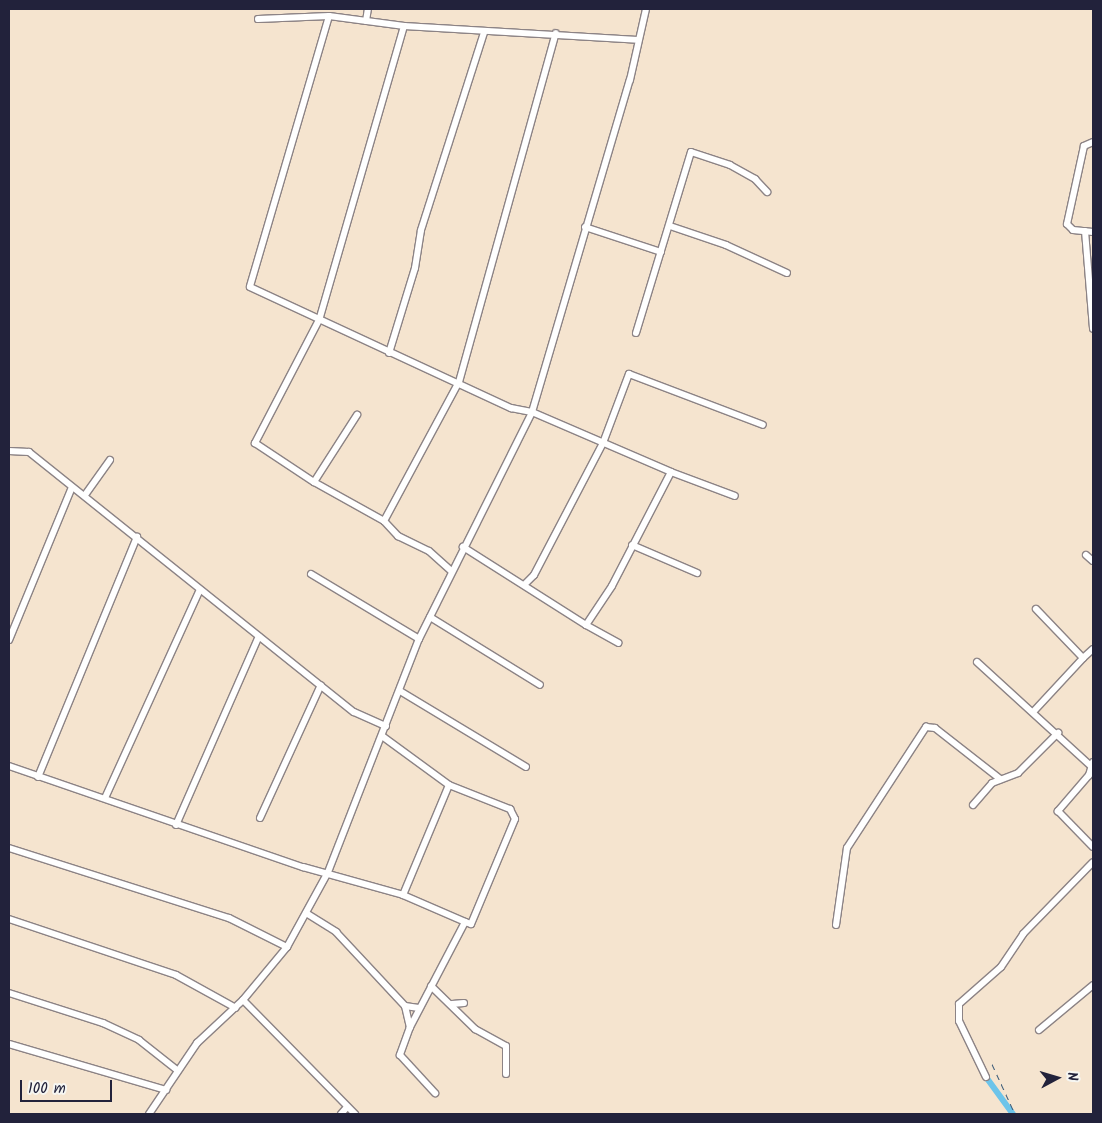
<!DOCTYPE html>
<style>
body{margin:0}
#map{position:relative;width:1102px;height:1123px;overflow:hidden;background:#f5e4cf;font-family:Kalam,sans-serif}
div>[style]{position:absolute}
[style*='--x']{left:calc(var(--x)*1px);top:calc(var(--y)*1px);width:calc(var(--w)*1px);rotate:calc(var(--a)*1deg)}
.canal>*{height:6px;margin:-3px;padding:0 3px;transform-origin:3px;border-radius:3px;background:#6dc4ea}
.ferry>*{height:1px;margin-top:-0.5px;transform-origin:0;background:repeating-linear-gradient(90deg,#3c5b78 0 6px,transparent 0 11px)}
.roads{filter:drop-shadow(1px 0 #8c8385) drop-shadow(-1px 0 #8c8385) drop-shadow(0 1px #8c8385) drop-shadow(0 -1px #8c8385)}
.street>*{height:6px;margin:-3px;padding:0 3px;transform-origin:3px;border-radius:3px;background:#fff}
span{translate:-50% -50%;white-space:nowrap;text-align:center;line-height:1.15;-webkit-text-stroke:4px #f6f6f2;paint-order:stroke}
.frame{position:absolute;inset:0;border:10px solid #22223b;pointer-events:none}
.north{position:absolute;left:1032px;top:1053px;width:50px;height:50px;-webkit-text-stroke:4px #f6f6f2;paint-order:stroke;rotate:84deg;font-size:14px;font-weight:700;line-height:20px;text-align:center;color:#22223b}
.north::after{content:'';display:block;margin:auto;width:18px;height:22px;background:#22223b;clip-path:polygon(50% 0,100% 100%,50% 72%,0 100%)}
.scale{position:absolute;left:20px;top:1080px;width:92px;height:22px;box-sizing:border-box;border:2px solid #22223b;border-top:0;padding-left:6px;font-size:15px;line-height:18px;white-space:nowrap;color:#22223b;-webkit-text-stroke:4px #f6f6f2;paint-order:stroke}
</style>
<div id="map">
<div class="canal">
<i style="--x:986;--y:1077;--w:46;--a:53.9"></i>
</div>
<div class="ferry">
<i style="--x:992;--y:1064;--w:55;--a:65.3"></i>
</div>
<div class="roads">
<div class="street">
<i style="--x:329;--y:16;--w:282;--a:106.3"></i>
<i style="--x:250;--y:287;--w:288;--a:24.9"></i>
<i style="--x:511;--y:408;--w:21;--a:11"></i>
<i style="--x:532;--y:412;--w:151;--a:23.3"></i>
<i style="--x:671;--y:472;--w:128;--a:117.4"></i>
<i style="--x:612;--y:586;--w:47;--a:123.7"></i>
<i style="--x:586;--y:625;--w:146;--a:-147.6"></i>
<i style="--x:258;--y:19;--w:71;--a:-2.4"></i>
<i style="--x:329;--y:16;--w:76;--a:7.6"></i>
<i style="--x:404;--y:26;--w:234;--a:3.4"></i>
<i style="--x:366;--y:21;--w:12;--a:-81"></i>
<i style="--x:404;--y:26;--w:306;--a:106.1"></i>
<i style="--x:319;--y:320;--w:139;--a:117.5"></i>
<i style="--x:255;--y:443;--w:71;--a:33.5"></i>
<i style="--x:314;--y:482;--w:80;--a:29.1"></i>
<i style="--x:384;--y:521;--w:21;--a:47"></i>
<i style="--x:398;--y:536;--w:34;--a:26"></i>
<i style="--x:429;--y:551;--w:30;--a:42"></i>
<i style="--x:1093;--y:142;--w:10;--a:156"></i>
<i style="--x:1084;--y:146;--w:80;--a:102.3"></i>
<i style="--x:1067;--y:224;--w:8;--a:45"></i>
<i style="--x:1073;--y:230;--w:20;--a:6"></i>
<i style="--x:670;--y:226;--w:59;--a:18.7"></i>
<i style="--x:726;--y:245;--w:67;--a:24.7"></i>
<i style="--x:585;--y:227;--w:80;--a:18.2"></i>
<i style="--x:1085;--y:231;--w:98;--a:85.3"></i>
<i style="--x:636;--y:333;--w:189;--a:-73.1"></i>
<i style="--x:691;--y:152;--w:41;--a:18.4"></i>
<i style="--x:730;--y:165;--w:29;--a:29"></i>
<i style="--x:755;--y:179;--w:18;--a:47"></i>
<i style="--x:389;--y:353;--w:89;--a:-73"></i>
<i style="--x:415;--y:268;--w:38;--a:-81"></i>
<i style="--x:421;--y:230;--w:208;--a:-72.3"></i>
<i style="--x:9;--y:451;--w:20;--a:3"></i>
<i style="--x:29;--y:452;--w:416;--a:38.7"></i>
<i style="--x:354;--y:712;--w:35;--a:24"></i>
<i style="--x:671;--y:472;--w:68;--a:20.6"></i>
<i style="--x:314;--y:482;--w:80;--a:-57.3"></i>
<i style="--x:85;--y:495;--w:43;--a:-54.5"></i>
<i style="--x:384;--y:521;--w:158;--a:-61.7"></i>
<i style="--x:459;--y:382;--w:362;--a:-74.5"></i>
<i style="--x:632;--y:545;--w:71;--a:23.3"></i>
<i style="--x:1086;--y:555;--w:9;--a:41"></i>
<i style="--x:311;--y:574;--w:126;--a:31"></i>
<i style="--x:524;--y:585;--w:14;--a:-45"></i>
<i style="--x:534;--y:575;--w:149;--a:-62.4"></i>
<i style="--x:603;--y:443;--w:74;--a:-69.4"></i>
<i style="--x:629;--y:374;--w:143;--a:20.8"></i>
<i style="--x:430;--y:617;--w:129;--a:31.7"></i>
<i style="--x:586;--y:625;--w:37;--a:29"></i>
<i style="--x:9;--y:640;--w:165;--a:-67.6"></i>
<i style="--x:1083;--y:658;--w:13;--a:-42"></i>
<i style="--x:977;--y:662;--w:157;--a:42.4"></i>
<i style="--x:400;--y:691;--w:147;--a:31.1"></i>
<i style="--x:1034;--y:711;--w:72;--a:-47.2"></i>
<i style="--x:1083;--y:658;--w:68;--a:-133.8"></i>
<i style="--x:382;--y:736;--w:83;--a:36.2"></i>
<i style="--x:449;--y:785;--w:66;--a:21.5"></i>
<i style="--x:510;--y:809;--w:11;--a:63"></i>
<i style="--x:515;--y:819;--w:114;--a:112.7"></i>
<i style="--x:471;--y:924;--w:6;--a:-162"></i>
<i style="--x:465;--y:922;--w:119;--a:117.6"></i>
<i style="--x:1093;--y:762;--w:14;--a:107"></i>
<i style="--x:1089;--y:775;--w:48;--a:130.7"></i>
<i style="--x:1058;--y:811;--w:50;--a:45.8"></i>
<i style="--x:9;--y:766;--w:311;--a:19"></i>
<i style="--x:303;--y:867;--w:104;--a:15.6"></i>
<i style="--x:403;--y:895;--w:68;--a:23.5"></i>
<i style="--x:38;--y:777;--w:260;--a:-67.6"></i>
<i style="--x:105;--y:798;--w:229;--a:-65.5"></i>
<i style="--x:973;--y:805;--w:29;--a:-49"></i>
<i style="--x:992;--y:783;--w:28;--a:-21"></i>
<i style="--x:1018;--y:773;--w:57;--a:-45"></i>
<i style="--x:260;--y:818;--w:146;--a:-65.4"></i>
<i style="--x:176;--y:825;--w:206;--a:-66.3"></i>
<i style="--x:9;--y:848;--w:231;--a:17.7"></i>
<i style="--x:229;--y:918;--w:65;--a:26.6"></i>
<i style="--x:403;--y:895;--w:119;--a:-67.3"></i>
<i style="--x:306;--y:913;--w:36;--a:32"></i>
<i style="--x:336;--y:932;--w:101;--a:47"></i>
<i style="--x:405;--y:1006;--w:14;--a:8"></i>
<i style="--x:9;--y:919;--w:176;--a:18.5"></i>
<i style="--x:176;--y:975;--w:68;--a:28.8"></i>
<i style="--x:836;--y:925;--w:78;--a:-81.9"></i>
<i style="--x:847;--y:848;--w:145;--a:-56.9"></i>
<i style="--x:926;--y:727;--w:9;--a:6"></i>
<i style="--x:935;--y:728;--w:83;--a:38.1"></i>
<i style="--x:431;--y:986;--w:62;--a:44.3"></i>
<i style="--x:475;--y:1029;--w:35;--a:29"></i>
<i style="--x:506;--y:1046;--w:28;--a:90"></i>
<i style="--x:9;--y:993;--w:99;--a:17.7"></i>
<i style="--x:103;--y:1023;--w:40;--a:25"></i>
<i style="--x:139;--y:1040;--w:48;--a:38.3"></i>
<i style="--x:243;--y:1000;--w:160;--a:45.5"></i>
<i style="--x:452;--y:1004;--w:12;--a:-5"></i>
<i style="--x:405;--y:1006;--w:22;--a:77"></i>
<i style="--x:410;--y:1027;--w:30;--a:110"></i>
<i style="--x:400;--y:1055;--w:52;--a:47.4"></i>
<i style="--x:1039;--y:1030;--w:70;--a:-39.8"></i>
<i style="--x:9;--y:1044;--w:164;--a:16.3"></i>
<i style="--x:986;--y:1077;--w:62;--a:-115.7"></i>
<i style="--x:959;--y:1021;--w:17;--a:-90"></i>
<i style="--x:959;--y:1004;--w:56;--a:-41.4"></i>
<i style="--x:1001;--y:967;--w:40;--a:-56"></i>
<i style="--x:1023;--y:934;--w:100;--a:-45.8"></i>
<i style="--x:149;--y:1114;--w:86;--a:-55.9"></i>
<i style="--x:197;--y:1043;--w:63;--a:-43.1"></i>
<i style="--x:243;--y:1000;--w:69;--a:-50.3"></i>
<i style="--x:287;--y:947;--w:85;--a:-61.3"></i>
<i style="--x:328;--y:872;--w:250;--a:-68.7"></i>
<i style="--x:419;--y:639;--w:254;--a:-63.5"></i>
<i style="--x:532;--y:412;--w:346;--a:-73.6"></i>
<i style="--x:630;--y:80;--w:73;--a:-77.3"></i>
<i style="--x:341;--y:1114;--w:9;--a:-49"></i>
</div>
</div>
<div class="frame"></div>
<div class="north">N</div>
<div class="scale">100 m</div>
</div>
